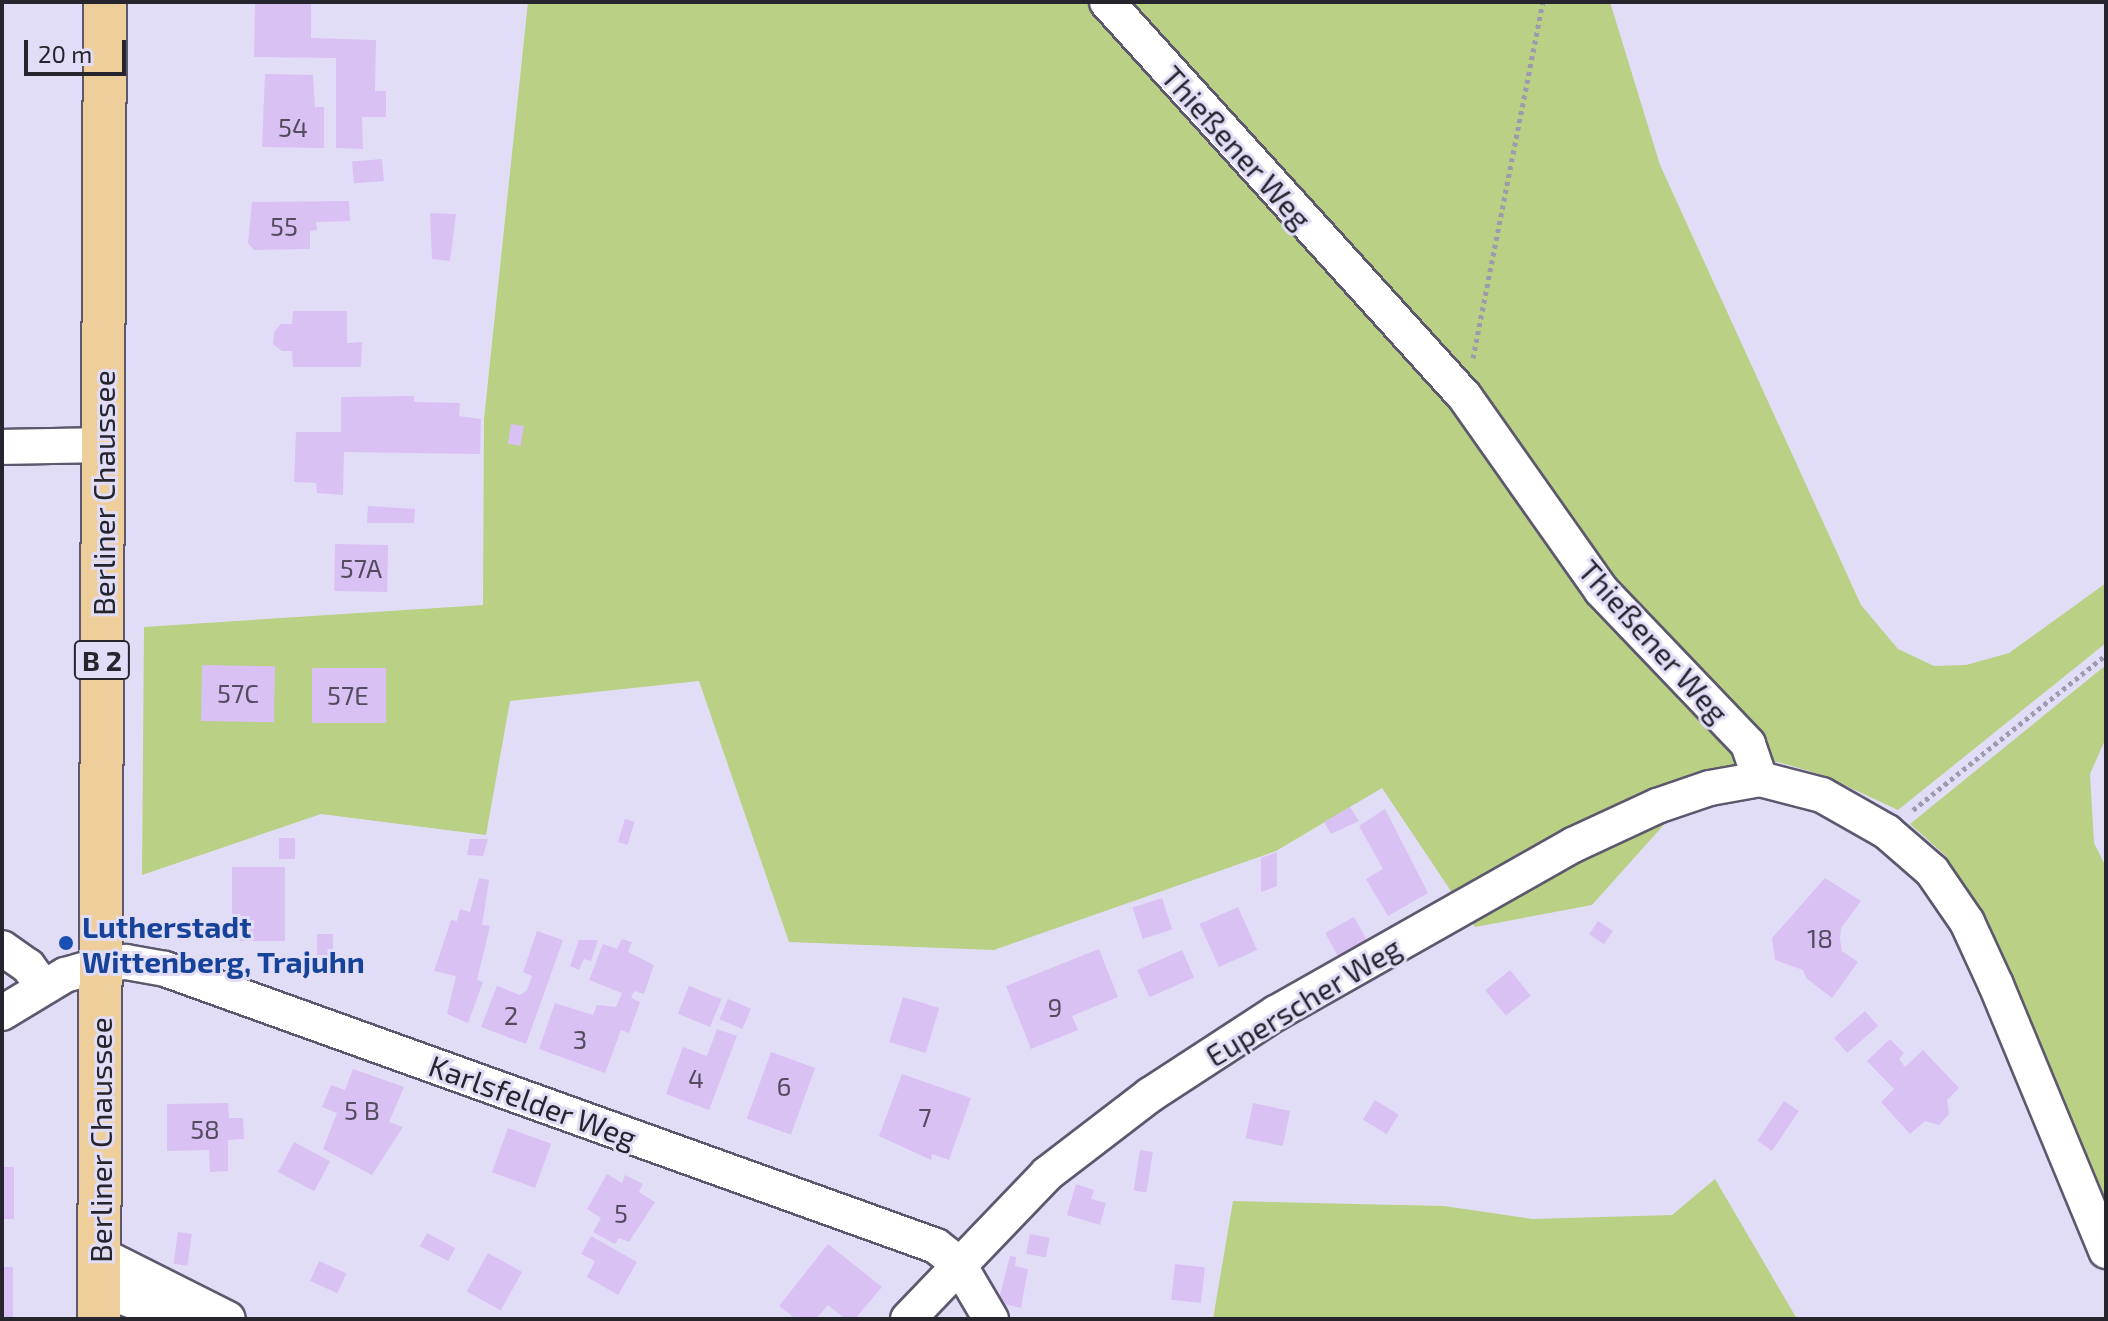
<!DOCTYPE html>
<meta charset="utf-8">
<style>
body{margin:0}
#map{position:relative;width:2108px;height:1321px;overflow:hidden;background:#e2ddf7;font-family:"Exo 2",sans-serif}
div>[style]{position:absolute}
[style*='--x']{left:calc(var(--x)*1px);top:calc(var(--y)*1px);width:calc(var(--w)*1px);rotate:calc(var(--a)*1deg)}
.green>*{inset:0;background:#bad085}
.building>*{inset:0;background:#d9c1f3;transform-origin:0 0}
.path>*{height:5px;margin-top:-2.5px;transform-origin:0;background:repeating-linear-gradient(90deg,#9e9baf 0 4px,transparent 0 8px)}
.roads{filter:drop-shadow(2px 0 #5d586e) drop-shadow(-2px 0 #5d586e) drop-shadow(0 2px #5d586e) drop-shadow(0 -2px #5d586e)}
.minor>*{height:34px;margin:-17px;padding:0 17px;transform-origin:17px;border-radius:17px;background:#fff}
.major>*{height:42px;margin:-21px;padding:0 21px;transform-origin:21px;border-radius:21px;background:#eece9b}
.dots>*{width:22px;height:22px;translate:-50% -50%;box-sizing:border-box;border:4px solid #e2ddf7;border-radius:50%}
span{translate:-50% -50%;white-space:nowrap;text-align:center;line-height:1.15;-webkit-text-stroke:6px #e2ddf7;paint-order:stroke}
.number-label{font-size:26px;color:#534c5f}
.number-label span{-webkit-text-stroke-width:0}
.shield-label span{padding:2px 6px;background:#e2ddf7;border:2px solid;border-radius:6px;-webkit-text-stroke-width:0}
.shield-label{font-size:28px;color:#26252e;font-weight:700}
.street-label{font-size:30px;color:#26252e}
.transit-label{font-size:30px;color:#164399;font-weight:700}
.left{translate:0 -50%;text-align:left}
.frame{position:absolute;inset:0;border:4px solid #26252e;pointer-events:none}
.scale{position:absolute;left:24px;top:40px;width:102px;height:36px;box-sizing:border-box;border:4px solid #26252e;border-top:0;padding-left:10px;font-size:24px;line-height:28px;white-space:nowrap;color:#26252e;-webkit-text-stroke:6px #e2ddf7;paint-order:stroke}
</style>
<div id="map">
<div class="green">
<i style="clip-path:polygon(528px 2px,1610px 2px,1660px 165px,1861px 605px,1898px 649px,1934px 666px,1966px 665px,2009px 653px,2106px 583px,2106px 643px,1898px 810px,1823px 775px,1778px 762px,1727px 767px,1669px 819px,1592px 905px,1475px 927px,1382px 788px,1276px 851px,994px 950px,789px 942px,699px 681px,510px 701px,486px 835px,321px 814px,142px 875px,144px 627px,483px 605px,484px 419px)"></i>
<i style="clip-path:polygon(2106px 665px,2106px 738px,2090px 774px,2094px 843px,2106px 867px,2106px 1208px,2005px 959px,1946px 856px,1910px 824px)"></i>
<i style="clip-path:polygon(1715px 1179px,1797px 1319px,1213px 1319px,1233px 1201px,1444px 1206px,1532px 1219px,1672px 1215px)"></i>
</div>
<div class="building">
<i style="clip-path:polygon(255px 2px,311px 2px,311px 38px,376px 40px,375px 91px,386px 91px,386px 117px,362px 117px,363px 149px,336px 148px,336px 58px,254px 57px)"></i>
<i style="clip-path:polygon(265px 74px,313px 75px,315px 107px,324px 107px,324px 148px,262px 147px)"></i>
<i style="left:382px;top:159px;width:22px;height:30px;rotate:85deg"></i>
<i style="clip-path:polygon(349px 201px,350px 221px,316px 222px,317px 230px,310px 231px,310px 249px,254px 250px,248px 243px,252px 202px)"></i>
<i style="clip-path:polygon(430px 213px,456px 214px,450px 261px,432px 259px)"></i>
<i style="clip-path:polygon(293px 311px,347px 311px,347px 343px,362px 342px,361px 367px,293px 367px,292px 351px,282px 351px,273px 344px,274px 332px,281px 324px,292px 324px)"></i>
<i style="clip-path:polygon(414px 396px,414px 402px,460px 403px,459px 416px,481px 419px,480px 454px,344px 452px,343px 495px,317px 493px,316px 483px,294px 482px,296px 432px,341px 432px,341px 397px)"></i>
<i style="left:511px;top:424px;width:13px;height:20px;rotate:9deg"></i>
<i style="clip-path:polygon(368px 506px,415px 509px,414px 523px,367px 523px)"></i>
<i style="left:335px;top:544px;width:53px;height:47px;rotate:1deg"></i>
<i style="left:202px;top:665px;width:73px;height:56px;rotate:1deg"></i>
<i style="left:312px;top:668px;width:74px;height:55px"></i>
<i style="clip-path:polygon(1350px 807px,1359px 821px,1331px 834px,1324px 822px)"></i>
<i style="clip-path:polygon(1385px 809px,1428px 893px,1388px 916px,1366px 879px,1383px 869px,1359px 826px)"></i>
<i style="left:625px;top:819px;width:10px;height:24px;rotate:17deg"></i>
<i style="left:279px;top:838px;width:16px;height:21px"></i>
<i style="clip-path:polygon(470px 839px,488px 839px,483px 856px,467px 855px)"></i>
<i style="clip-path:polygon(1277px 852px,1277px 886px,1261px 892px,1261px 858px)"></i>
<i style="left:285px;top:867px;width:74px;height:53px;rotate:90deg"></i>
<i style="clip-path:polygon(479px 878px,489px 880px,482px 925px,490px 926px,477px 980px,483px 982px,468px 1023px,447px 1014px,456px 976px,434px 971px,451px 920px,457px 921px,460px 909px,470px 912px)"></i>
<i style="clip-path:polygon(1825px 878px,1861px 901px,1841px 928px,1840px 939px,1842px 951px,1858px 962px,1832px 998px,1806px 978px,1803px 970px,1775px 960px,1772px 938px)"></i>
<i style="left:1162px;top:898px;width:33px;height:31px;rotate:72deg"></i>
<i style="left:1238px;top:907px;width:47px;height:42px;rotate:66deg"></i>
<i style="left:1354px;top:917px;width:26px;height:33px;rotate:61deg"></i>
<i style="left:1598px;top:921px;width:18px;height:16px;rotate:34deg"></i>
<i style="clip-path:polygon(537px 931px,563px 940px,526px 1044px,481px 1027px,497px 986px,520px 995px,527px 990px,532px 976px,523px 972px)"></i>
<i style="left:317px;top:934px;width:16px;height:23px"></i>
<i style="clip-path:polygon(622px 939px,632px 942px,628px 952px,654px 965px,644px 994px,634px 991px,631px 998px,640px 1002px,629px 1033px,621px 1030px,605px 1073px,539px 1049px,555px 1003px,593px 1015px,597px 1005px,616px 1007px,622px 993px,589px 980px,603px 944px,617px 949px)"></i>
<i style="clip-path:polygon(579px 940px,598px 940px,591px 961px,584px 959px,579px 970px,570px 966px)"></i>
<i style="clip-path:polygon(1099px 949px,1118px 997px,1072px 1016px,1078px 1030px,1031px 1049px,1006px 986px)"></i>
<i style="left:1182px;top:950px;width:30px;height:49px;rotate:66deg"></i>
<i style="left:1510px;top:970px;width:33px;height:32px;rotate:51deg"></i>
<i style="left:689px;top:986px;width:35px;height:30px;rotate:22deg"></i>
<i style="left:903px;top:997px;width:38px;height:47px;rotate:17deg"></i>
<i style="left:728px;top:999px;width:25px;height:22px;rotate:23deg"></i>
<i style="left:1865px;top:1011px;width:20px;height:41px;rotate:49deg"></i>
<i style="clip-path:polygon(717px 1029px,737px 1036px,709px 1110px,666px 1094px,683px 1047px,707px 1056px)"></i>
<i style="clip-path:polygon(1890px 1039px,1904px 1053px,1899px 1059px,1905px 1067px,1923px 1050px,1959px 1088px,1947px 1100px,1949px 1114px,1939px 1125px,1925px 1121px,1910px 1134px,1881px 1102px,1894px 1089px,1867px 1061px)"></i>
<i style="left:771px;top:1052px;width:47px;height:71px;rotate:20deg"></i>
<i style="clip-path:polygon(353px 1069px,404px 1087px,389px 1122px,403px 1127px,372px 1175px,323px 1149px,337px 1113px,322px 1107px,331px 1085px,345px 1090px)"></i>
<i style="clip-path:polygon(902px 1074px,971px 1098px,949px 1160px,932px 1154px,931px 1160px,879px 1136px)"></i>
<i style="left:1375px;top:1100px;width:28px;height:23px;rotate:32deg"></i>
<i style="left:1784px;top:1101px;width:18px;height:48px;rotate:34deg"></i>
<i style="clip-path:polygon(228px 1103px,229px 1118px,243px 1118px,244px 1139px,228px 1140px,228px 1171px,210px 1172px,209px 1150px,167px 1151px,167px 1104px)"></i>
<i style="left:1253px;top:1103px;width:38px;height:36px;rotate:12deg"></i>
<i style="left:508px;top:1128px;width:46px;height:47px;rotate:20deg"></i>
<i style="left:294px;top:1142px;width:41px;height:34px;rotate:28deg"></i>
<i style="left:1140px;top:1150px;width:13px;height:41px;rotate:9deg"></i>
<i style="left:2px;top:1167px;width:12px;height:52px"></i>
<i style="clip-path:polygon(607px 1174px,622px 1183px,625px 1175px,643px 1184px,639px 1192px,655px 1202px,629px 1242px,619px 1238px,615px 1244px,593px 1232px,601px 1218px,587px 1209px)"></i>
<i style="clip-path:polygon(1076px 1184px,1094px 1190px,1091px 1199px,1106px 1203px,1100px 1225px,1067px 1215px)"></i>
<i style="left:178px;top:1232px;width:14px;height:32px;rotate:8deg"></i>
<i style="left:427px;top:1233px;width:32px;height:15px;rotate:28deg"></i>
<i style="left:1030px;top:1234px;width:20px;height:20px;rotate:11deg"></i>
<i style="clip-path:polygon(591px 1236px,637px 1262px,618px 1295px,587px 1277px,595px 1261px,581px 1254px)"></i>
<i style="clip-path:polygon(828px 1244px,882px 1287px,855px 1319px,845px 1319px,828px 1305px,816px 1319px,796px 1319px,779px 1306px)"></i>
<i style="left:488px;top:1253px;width:39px;height:44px;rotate:29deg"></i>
<i style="clip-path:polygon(1010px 1256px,1016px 1257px,1015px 1266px,1028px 1269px,1021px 1308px,998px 1303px)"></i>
<i style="left:319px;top:1261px;width:30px;height:22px;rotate:24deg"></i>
<i style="left:1175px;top:1264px;width:30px;height:36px;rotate:6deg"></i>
<i style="left:2px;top:1267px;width:11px;height:51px"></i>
</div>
<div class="path">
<i style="--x:1473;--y:358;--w:363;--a:-78.9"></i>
<i style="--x:1913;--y:810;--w:248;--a:-38.8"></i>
</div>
<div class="roads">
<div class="minor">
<i style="--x:1107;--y:2;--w:533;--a:47.81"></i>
<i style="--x:1465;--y:397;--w:236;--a:54.8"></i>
<i style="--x:1601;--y:590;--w:213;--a:46.3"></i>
<i style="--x:1748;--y:744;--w:37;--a:71"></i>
<i style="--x:2;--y:447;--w:101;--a:-1.1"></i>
<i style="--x:2;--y:948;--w:32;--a:35"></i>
<i style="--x:28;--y:966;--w:26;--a:54"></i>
<i style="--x:2;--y:1013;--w:74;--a:-31.1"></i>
<i style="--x:65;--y:975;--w:36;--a:-16"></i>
<i style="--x:100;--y:965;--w:26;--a:-7"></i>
<i style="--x:126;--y:962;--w:40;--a:10"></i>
<i style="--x:165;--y:969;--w:819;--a:19.76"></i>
<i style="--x:936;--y:1246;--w:28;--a:38"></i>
<i style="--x:958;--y:1263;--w:65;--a:59.5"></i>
<i style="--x:99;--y:1254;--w:144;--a:26.7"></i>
<i style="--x:99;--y:1288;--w:86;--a:21.2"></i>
<i style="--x:908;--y:1319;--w:201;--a:-46.2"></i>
<i style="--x:1047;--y:1174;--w:130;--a:-37.5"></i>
<i style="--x:1150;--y:1095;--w:150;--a:-33.1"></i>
<i style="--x:1276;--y:1013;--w:341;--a:-29.5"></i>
<i style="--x:1573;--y:845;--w:93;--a:-24.9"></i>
<i style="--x:1657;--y:806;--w:56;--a:-18.8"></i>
<i style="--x:1710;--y:788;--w:51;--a:-10.2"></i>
<i style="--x:1760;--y:779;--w:64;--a:14.5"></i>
<i style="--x:1822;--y:795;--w:75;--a:29.6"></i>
<i style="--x:1887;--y:832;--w:60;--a:40.9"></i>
<i style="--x:1932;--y:871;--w:62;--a:55.5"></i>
<i style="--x:1967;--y:922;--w:69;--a:65.3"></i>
<i style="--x:1996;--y:985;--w:288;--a:67.5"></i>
</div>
<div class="major">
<i style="--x:99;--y:1319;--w:1317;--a:-89.74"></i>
</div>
</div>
<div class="dots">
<i style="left:66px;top:943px;background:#1a4fb4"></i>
</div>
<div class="number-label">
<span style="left:293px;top:127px">54</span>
<span style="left:284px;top:226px">55</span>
<span style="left:361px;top:568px">57A</span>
<span style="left:238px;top:693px">57C</span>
<span style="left:348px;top:695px">57E</span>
<span style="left:1820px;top:938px">18</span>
<span style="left:1055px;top:1007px">9</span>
<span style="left:511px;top:1015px">2</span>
<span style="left:580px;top:1039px">3</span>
<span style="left:696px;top:1078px">4</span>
<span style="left:784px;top:1086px">6</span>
<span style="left:362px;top:1110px">5 B</span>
<span style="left:925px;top:1117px">7</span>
<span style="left:205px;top:1129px">58</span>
<span style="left:621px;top:1213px">5</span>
</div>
<div class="shield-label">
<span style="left:102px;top:660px">B 2</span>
</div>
<div class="street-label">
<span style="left:1237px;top:147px;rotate:48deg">Thießener Weg</span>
<span style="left:103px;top:493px;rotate:-90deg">Berliner Chaussee</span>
<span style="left:1654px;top:641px;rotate:48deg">Thießener Weg</span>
<span style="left:1303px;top:1001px;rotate:-31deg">Euperscher Weg</span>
<span style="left:533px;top:1101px;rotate:20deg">Karlsfelder Weg</span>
<span style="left:100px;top:1140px;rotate:-90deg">Berliner Chaussee</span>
</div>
<div class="transit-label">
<span class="left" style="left:82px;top:943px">Lutherstadt<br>Wittenberg, Trajuhn</span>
</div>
<div class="frame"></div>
<div class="scale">20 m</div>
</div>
